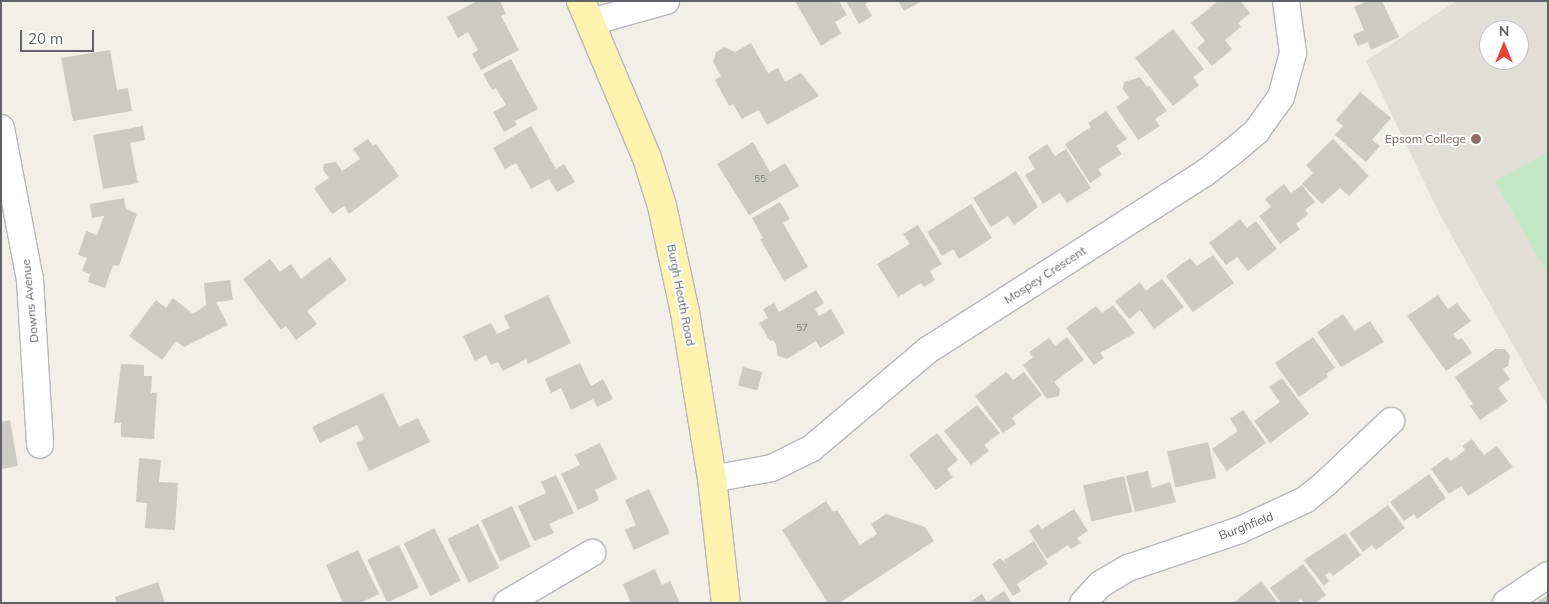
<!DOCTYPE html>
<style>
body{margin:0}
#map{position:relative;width:1549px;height:604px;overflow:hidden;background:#f1efe8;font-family:Mulish,sans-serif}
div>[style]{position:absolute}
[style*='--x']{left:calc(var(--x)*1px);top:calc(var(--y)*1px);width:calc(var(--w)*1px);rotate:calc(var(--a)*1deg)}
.education>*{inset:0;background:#e1ded6}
.green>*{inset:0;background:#c5e8c5}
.building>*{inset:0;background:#cccac5;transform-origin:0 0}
.roads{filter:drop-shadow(1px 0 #b5b8bc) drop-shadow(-1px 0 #b5b8bc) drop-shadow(0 1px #b5b8bc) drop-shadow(0 -1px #b5b8bc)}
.minor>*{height:26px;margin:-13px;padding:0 13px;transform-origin:13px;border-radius:13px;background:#fff}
.major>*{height:28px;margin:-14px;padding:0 14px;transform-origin:14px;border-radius:14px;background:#fff2af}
.dots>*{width:14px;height:14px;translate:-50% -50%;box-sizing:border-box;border:2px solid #fff;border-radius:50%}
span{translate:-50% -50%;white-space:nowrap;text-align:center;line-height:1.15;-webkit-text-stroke:4px #fff;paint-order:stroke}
.number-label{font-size:10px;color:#7a7d7f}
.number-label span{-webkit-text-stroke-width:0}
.education-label{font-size:12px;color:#785e54}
.right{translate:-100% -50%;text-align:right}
.street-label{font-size:12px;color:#5f6368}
.frame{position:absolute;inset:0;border:2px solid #5f6368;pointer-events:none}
.north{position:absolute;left:1479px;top:20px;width:50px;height:50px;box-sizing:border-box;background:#fff;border:1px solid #bfc1c3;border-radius:50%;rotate:0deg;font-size:14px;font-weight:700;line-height:20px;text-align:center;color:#5f6368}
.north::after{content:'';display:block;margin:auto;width:18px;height:22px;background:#ea4335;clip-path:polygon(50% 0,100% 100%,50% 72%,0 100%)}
.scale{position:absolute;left:20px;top:30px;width:74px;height:22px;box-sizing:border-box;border:2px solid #5f6368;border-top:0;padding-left:6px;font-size:15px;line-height:18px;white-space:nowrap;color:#5f6368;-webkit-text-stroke:4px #fff;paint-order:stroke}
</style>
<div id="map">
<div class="education">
<i style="clip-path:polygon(evenodd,1456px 1px,1548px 1px,1548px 407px,1441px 217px,1366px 61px,1456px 1px,1489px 30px,1519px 30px,1519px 60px,1489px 60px,1489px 30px)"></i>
</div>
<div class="green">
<i style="clip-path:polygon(1548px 152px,1548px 275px,1495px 181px)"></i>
</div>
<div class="building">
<i style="clip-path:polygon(477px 1px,500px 1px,506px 14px,501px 16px,519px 50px,481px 70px,472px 54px,478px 50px,468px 32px,458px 38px,447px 17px)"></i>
<i style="clip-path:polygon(795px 1px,839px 1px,847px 15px,835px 22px,841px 33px,821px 46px)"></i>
<i style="clip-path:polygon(846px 1px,870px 1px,865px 4px,872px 16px,859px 24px)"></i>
<i style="clip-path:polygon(898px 1px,922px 1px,904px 11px)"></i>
<i style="clip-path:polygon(1218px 1px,1240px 1px,1250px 13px,1238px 23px,1241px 27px,1225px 40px,1232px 49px,1212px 66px,1197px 48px,1205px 41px,1191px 23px)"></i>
<i style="clip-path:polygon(1367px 1px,1382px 1px,1399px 37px,1371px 50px,1368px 42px,1358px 46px,1353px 35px,1364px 30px,1354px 7px)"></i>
<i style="clip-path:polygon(1173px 29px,1204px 69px,1193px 77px,1199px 85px,1173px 106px,1135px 58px)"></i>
<i style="clip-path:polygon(751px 43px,768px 73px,778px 68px,785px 82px,801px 73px,819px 96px,767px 125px,759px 110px,742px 119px,733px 104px,729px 106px,715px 80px,721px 76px,713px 62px,716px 52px,724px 47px,735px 52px)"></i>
<i style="clip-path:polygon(110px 50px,117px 90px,128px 88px,132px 111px,73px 121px,61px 58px)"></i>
<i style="clip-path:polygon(511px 59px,538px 109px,515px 121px,517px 125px,504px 132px,493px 112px,506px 105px,496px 88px,492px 90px,483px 74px)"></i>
<i style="clip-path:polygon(1140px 77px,1147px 87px,1149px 85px,1167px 111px,1155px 119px,1160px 126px,1138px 140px,1116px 107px,1129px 98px,1123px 89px,1124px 82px)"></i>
<i style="clip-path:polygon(1360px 92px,1391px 118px,1372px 140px,1380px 146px,1366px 162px,1335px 135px,1343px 126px,1336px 120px)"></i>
<i style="clip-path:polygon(1106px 111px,1127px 139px,1116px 146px,1122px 154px,1098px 169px,1102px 175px,1090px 183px,1065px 144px,1091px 127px,1088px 123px)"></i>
<i style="clip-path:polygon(143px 126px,145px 140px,130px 143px,138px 183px,103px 189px,93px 135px)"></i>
<i style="clip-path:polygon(531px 126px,556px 169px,564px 164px,575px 182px,557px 192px,549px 179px,531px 189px,516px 163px,505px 169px,493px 148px)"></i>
<i style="clip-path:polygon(368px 139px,373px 146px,376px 144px,399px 176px,349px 214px,344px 206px,332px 214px,314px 188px,329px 178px,323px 170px,324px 164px,336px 162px,342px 171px,360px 159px,353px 149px)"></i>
<i style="clip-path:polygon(1333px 139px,1369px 176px,1349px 196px,1340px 188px,1322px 204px,1302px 184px,1313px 173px,1306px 165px)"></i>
<i style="clip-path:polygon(753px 142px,770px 172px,785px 163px,799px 186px,749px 215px,717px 164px)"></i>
<i style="clip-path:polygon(1047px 144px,1055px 156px,1066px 149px,1091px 188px,1067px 203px,1060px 193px,1043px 204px,1025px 175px,1035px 169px,1028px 157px)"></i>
<i style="clip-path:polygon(1016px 171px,1038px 207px,1014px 225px,1008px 216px,991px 227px,973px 198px)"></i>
<i style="clip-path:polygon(1284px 184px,1291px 193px,1302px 185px,1315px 202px,1305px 210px,1308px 214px,1296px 224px,1300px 229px,1280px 244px,1259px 216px,1271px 207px,1265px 199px)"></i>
<i style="clip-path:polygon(124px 198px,126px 209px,137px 214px,119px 266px,113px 265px,105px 288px,88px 282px,90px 274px,82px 271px,87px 258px,78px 255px,86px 231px,97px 235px,104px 216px,92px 218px,90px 204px)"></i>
<i style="clip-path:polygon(780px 202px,790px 219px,783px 223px,808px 267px,784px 281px,760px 239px,763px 238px,752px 218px)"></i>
<i style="clip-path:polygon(971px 204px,992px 238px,959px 259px,953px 249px,942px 256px,927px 232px)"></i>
<i style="clip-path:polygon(1240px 219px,1247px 228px,1256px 221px,1277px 249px,1248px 271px,1237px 257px,1226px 265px,1209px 243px)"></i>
<i style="clip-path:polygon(918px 225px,942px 264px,930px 271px,935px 280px,924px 287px,921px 283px,898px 297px,877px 264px,910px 244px,903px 234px)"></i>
<i style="clip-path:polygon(1213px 255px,1234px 283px,1193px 312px,1166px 276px,1190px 258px,1197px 266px)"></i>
<i style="clip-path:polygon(330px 257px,347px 280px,307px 311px,317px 324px,296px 340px,286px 326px,281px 330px,243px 279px,270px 259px,280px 272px,291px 264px,301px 279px)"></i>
<i style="clip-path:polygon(1162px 279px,1184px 307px,1154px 329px,1140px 310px,1129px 319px,1115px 301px,1140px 282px,1146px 291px)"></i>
<i style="clip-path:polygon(230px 280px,233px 300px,216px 302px,228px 325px,184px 347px,176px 341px,162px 360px,129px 336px,156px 300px,166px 308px,173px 298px,193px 314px,206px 305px,204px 283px)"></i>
<i style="clip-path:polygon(816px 290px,824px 303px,815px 309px,819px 316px,831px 309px,845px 333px,820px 348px,816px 341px,787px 359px,778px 356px,776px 345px,773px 340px,770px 341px,759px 323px,768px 318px,763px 309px,774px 303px,779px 312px)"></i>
<i style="clip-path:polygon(548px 295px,571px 343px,528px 364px,526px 359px,503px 371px,498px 362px,491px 365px,486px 355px,475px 361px,463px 336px,491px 323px,497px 334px,510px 328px,504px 316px)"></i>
<i style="clip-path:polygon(1438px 295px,1448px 309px,1457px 303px,1471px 321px,1453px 334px,1458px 340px,1462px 338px,1472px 353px,1446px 371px,1407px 316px)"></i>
<i style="clip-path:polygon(1113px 305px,1135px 333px,1100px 353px,1104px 358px,1094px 365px,1066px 328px,1096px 306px,1102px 313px)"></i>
<i style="clip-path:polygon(1343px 314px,1355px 331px,1370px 321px,1384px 342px,1341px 367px,1317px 332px)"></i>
<i style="clip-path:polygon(1067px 337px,1084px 360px,1054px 382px,1060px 389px,1059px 396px,1047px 399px,1023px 365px,1033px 357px,1029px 352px,1049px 338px,1055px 346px)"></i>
<i style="clip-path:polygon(1313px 337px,1335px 368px,1326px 374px,1328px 377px,1299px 397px,1275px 363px)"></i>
<i style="clip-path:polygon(1495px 349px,1505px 349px,1510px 356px,1508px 366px,1503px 369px,1510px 379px,1498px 388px,1508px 401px,1480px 420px,1470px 406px,1473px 404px,1455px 377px)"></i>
<i style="clip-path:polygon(580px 363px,591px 386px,603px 379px,613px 399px,597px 407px,593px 399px,571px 410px,561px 388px,551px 393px,545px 379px)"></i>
<i style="clip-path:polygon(121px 364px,144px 365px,144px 376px,152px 376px,151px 393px,157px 393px,154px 439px,121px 437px,121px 423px,114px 423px)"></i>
<i style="left:743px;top:367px;width:20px;height:19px;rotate:15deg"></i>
<i style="clip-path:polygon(1006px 372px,1013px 380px,1024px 372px,1042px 395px,1012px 418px,1016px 424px,1003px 433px,975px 396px)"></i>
<i style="clip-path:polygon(1282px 378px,1309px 414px,1270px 443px,1254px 421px,1280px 402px,1269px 387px)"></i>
<i style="clip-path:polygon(383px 393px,399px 427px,418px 418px,430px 442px,369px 471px,356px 443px,364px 439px,357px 425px,320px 443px,312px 427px)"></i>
<i style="clip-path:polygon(977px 405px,1000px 433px,984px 445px,989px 451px,971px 465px,944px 431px)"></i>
<i style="clip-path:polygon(1243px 410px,1266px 443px,1227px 471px,1212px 449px,1238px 431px,1230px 419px)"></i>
<i style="clip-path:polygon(10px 420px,18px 466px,1px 469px,1px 422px)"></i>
<i style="clip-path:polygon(937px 433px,958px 460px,947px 469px,953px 477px,936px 490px,909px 455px)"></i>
<i style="clip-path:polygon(1472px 439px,1484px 455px,1497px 446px,1513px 467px,1468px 496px,1461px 486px,1449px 494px,1431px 469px,1447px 457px,1451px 461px,1465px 450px,1462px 446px)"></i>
<i style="left:1208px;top:442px;width:37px;height:42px;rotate:77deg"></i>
<i style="clip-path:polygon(600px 443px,617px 479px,595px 490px,599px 500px,578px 510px,561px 474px,580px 465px,575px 455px)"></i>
<i style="clip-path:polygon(139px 458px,161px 460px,159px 482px,178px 483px,175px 530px,145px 528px,147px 503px,136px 502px)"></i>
<i style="clip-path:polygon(1148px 471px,1152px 488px,1170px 482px,1176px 502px,1135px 512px,1126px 476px)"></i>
<i style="clip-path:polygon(1429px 474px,1446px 498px,1417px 519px,1414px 514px,1404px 521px,1390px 502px)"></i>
<i style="clip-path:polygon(556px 475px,574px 513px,549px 524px,554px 533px,534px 541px,518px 506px,546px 493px,541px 482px)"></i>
<i style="left:1124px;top:476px;width:37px;height:42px;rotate:77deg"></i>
<i style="clip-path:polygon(649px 489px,670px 533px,634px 550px,625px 530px,636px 525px,625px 500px)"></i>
<i style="clip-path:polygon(826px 501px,833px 512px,837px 510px,860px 545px,877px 534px,871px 524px,886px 514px,925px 527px,934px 541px,839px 603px,828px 603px,782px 530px)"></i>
<i style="clip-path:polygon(1388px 505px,1405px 528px,1376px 550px,1372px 545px,1363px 552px,1349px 533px)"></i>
<i style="left:512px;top:506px;width:45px;height:34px;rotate:65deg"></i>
<i style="clip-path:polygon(1074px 509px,1088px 531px,1077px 538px,1081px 543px,1071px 549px,1068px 545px,1047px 559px,1029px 531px,1038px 524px,1042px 529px)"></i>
<i style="left:478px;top:524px;width:49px;height:34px;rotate:64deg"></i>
<i style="left:434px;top:528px;width:59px;height:34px;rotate:63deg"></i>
<i style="clip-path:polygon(1345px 533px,1361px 555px,1333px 576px,1330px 572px,1325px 575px,1329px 581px,1324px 586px,1304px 560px)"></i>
<i style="clip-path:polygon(1034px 541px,1048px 564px,1017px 584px,1021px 591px,1013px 596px,992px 564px,1000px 558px,1007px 564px,1004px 560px)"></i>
<i style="left:399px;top:545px;width:47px;height:35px;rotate:65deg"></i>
<i style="clip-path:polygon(358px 550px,379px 594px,360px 603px,343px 603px,326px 565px)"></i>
<i style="clip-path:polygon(1303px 564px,1326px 595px,1315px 603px,1304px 603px,1301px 599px,1296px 603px,1281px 603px,1270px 588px)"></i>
<i style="clip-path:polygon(655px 569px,662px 585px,670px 581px,680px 603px,631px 603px,623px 584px)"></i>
<i style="clip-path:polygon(1261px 581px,1278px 603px,1233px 603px)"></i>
<i style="clip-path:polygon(158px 582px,165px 603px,117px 603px,115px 597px)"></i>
<i style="clip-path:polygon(1004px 591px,1012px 603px,968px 603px,982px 594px,987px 602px)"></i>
<i style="clip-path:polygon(1548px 595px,1548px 603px,1536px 603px)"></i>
</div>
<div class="roads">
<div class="minor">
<i style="--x:591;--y:22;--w:78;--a:-15.6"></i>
<i style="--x:1;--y:128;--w:155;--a:79.2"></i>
<i style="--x:30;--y:280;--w:165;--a:86.5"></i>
<i style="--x:712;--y:479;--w:61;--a:-10.4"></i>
<i style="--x:772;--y:468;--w:45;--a:-26.6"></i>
<i style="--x:812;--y:448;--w:152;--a:-40.2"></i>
<i style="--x:928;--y:350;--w:329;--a:-32.6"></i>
<i style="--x:1205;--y:173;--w:33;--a:-38"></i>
<i style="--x:1231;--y:153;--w:33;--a:-40"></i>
<i style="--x:1256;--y:132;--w:43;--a:-54.5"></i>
<i style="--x:1281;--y:97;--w:46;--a:-74.7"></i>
<i style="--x:1293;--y:53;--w:52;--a:-97.7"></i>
<i style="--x:507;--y:603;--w:99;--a:-30.5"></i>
<i style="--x:1083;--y:603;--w:26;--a:-47"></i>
<i style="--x:1101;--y:584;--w:31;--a:-31"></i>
<i style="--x:1128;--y:568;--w:118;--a:-18.7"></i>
<i style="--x:1240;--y:530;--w:72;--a:-24.8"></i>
<i style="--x:1305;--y:500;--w:27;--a:-39"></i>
<i style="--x:1326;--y:483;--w:90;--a:-43.6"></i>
<i style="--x:1506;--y:603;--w:50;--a:-33.7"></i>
</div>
<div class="major">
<i style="--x:581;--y:1;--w:170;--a:67.2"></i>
<i style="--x:647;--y:158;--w:50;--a:72.6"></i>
<i style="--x:662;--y:206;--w:108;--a:77.8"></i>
<i style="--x:685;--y:312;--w:169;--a:80.8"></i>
<i style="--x:712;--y:479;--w:125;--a:83.6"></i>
</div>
</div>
<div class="dots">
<i style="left:1476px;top:139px;background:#8d6e63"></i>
</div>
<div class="number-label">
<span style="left:760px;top:179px">55</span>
<span style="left:802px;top:328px">57</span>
</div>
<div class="education-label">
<span class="right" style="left:1466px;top:139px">Epsom College</span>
</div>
<div class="street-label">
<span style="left:1045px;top:275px;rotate:-33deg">Mospey Crescent</span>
<span style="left:681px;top:295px;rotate:79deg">Burgh Heath Road</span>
<span style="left:30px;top:301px;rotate:-96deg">Downs Avenue</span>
<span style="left:1246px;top:526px;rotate:-21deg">Burghfield</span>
</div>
<div class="frame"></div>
<div class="north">N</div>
<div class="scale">20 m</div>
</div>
